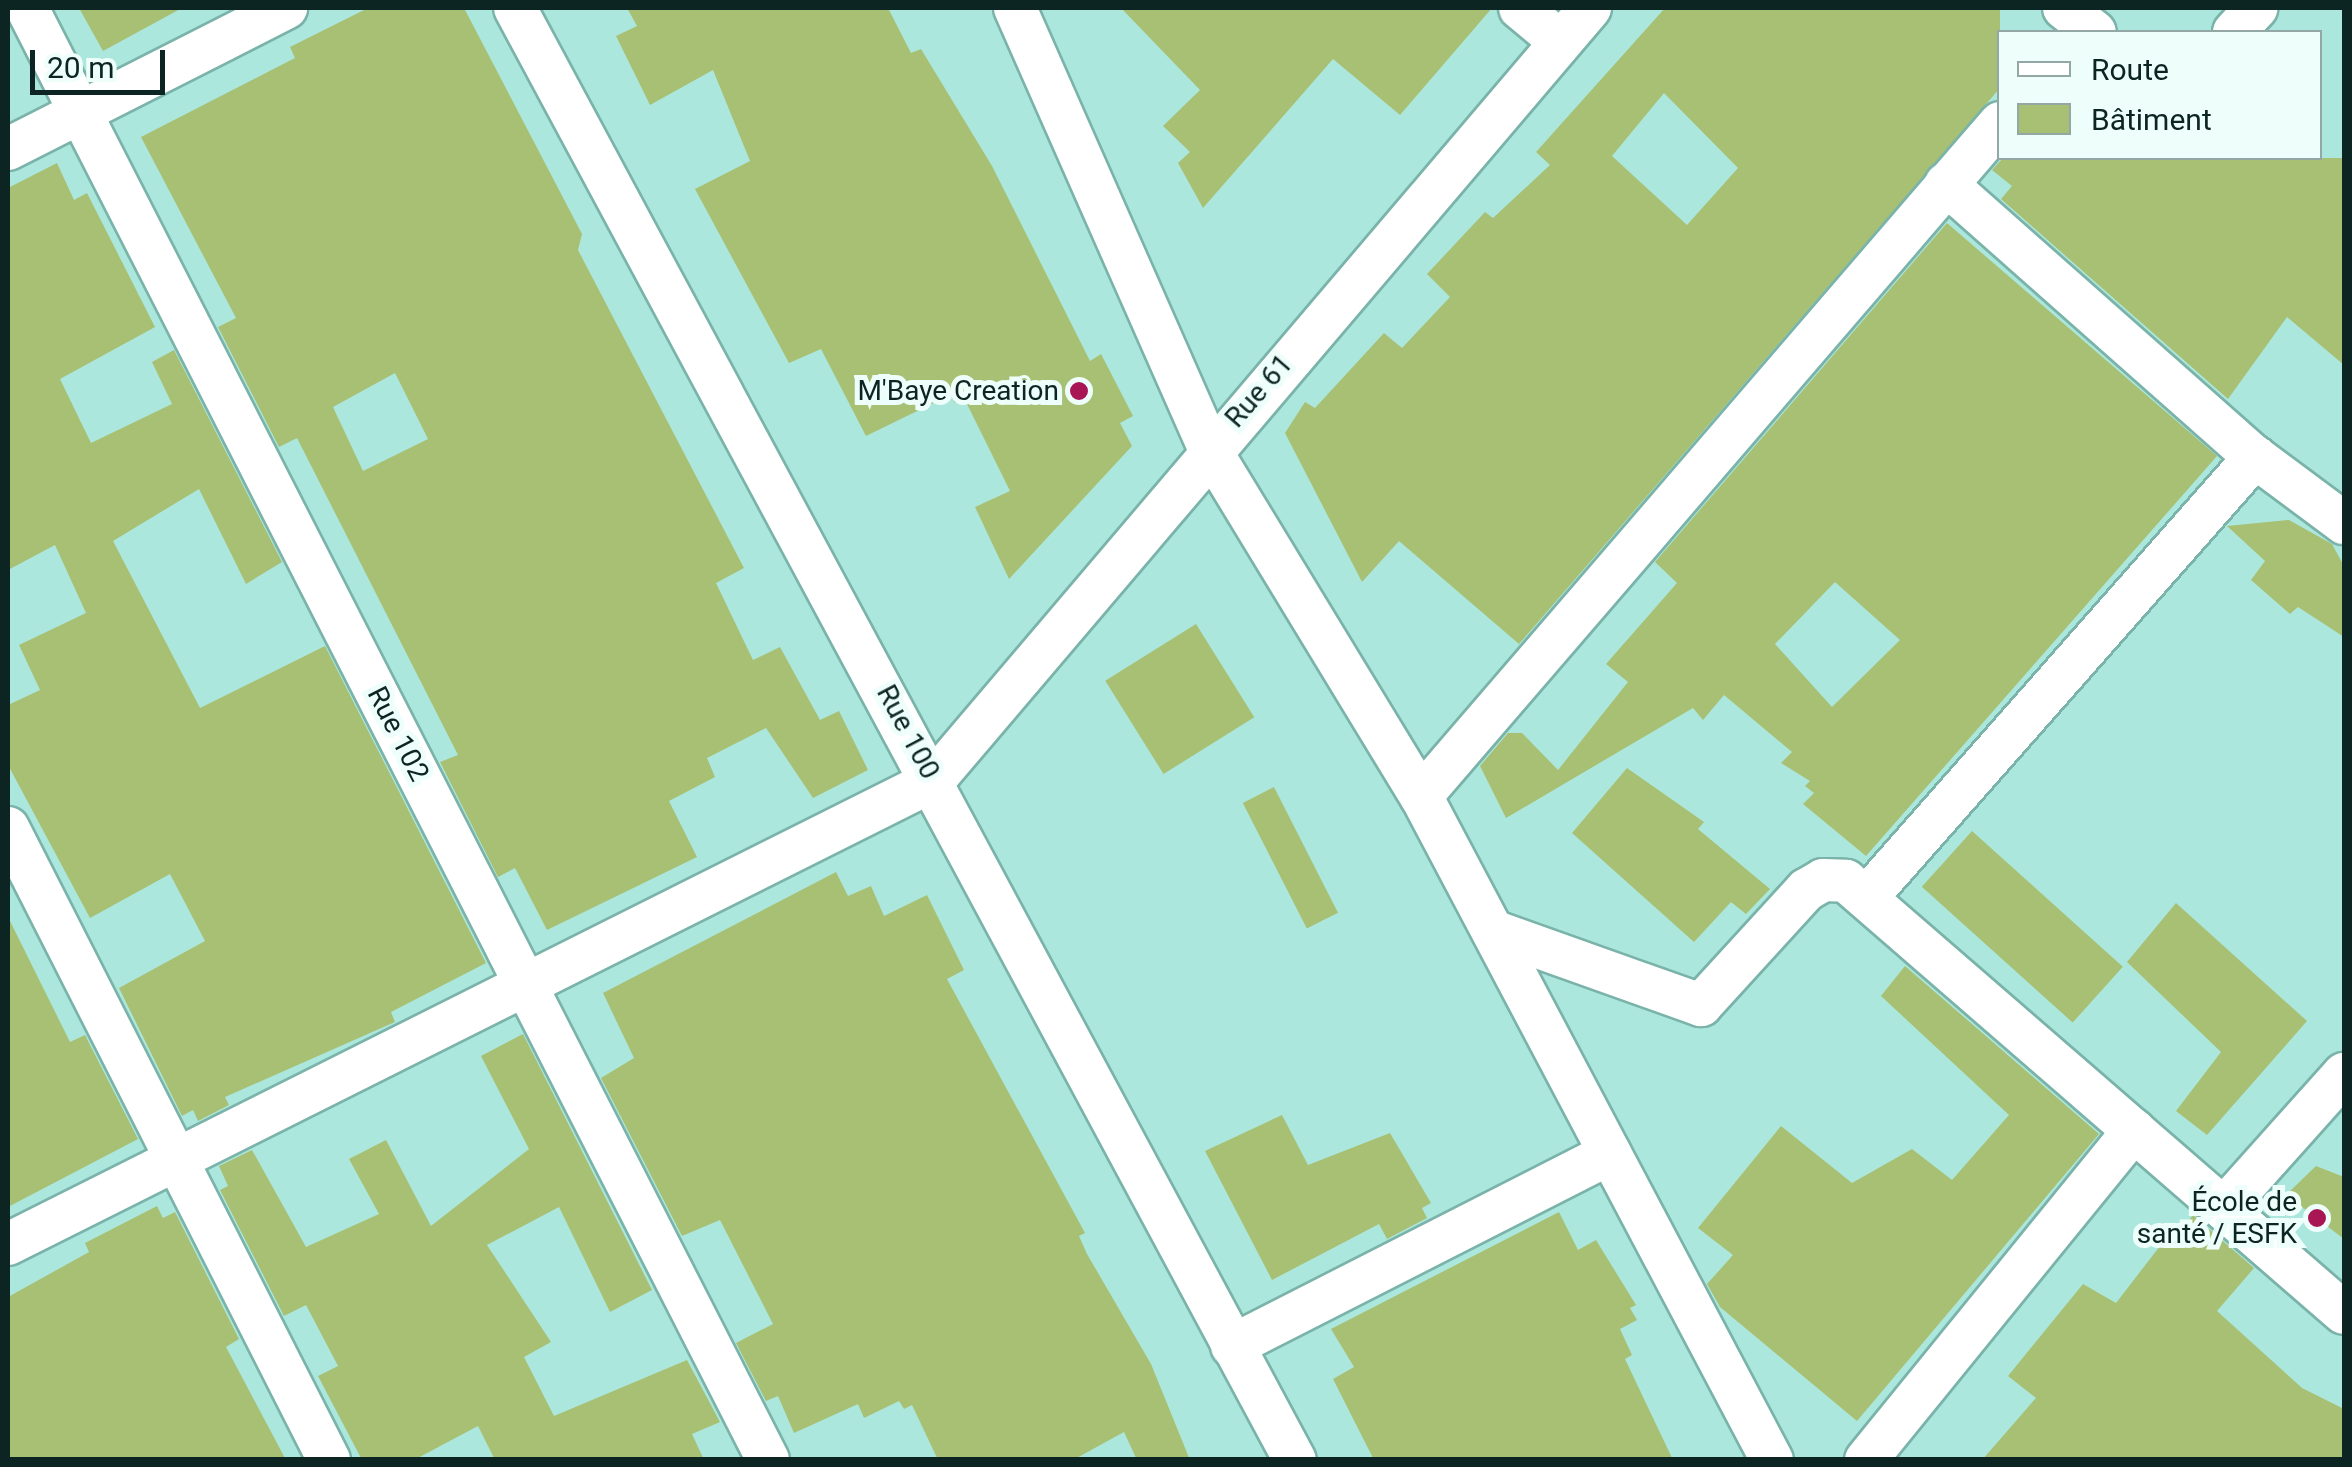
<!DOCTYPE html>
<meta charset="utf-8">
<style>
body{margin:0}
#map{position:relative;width:2352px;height:1467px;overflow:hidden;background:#ace7dd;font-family:Roboto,sans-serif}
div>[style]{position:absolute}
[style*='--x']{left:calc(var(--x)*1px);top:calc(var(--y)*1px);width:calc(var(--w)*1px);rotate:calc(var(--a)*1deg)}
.building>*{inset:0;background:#a8c073;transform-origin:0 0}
.roads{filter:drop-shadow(2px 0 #7ab3a9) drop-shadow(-2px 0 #7ab3a9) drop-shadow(0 2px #7ab3a9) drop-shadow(0 -2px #7ab3a9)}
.minor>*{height:42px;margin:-21px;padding:0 21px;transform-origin:21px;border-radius:21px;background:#fff}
.dots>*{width:28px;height:28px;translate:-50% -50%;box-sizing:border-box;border:5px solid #edfefb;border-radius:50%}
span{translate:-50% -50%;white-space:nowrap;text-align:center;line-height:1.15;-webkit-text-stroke:10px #edfefb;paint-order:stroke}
.poi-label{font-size:28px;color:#0d2522}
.right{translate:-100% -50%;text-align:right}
.street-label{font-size:28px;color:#0d2522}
.frame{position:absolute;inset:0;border:10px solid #0d2522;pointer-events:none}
.legend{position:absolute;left:1997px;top:30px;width:325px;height:130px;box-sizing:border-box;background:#edfefb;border:2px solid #93a7a4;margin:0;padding:12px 18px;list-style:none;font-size:30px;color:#0d2522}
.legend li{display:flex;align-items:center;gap:20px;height:50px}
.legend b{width:50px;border:2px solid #93a7a4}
.scale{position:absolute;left:30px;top:50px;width:135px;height:45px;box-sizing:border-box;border:5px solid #0d2522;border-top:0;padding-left:12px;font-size:30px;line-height:35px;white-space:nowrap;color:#0d2522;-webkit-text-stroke:8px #edfefb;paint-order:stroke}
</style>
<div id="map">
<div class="building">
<i style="clip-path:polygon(79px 8px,182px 8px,103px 51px)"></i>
<i style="clip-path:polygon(evenodd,368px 8px,464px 8px,582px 234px,578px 250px,744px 568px,716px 583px,753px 660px,780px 647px,820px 720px,839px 711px,868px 770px,813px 798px,766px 728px,707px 758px,715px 777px,669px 801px,697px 857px,547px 930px,515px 868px,498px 877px,440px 762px,458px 755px,297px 438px,279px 447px,218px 327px,236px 318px,141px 137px,295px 58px,290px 47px,368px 8px,395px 373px,428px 439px,363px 471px,333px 407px,395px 373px)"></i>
<i style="clip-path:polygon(627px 8px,888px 8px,911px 53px,921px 49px,992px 166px,1090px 361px,1101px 354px,1133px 416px,1120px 423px,1132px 446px,1009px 579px,975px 507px,1010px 491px,964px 398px,955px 403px,950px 395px,866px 436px,821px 349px,789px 363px,695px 189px,750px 161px,713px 70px,650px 105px,616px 36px,637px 26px)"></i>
<i style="clip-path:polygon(1121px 8px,1492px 8px,1400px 115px,1333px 59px,1203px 208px,1178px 163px,1190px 152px,1163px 126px,1200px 90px)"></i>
<i style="clip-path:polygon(evenodd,1665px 8px,2000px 8px,2000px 88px,1519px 644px,1399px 541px,1362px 582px,1285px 433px,1305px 402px,1315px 408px,1384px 333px,1402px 348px,1450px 297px,1427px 274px,1485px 212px,1493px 218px,1550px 165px,1536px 152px,1665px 8px,1664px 93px,1738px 168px,1687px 225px,1612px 156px,1664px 93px)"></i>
<i style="clip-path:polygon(2003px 158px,2344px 158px,2344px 365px,2287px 317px,2228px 399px,2001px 199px,2012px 186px,1992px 170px)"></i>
<i style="clip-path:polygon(57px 163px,74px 200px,87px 193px,155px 327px,60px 379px,91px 443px,172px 404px,152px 362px,174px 350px,282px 562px,246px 584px,199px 489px,113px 541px,200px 708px,325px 646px,486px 963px,391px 1012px,395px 1022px,225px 1097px,229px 1105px,198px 1121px,193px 1110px,182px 1116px,119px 988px,205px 941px,170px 874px,90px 918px,8px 765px,8px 705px,40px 690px,19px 645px,86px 613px,55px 545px,8px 570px,8px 188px)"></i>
<i style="clip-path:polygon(evenodd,1947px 223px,2217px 456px,1866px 856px,1803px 804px,1814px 793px,1805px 786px,1810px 781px,1781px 763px,1792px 752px,1724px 695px,1703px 720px,1693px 708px,1506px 818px,1480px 766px,1508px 733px,1522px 733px,1558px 770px,1628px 682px,1606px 664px,1677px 583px,1655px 562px,1947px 223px,1835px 582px,1900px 640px,1832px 707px,1775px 644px,1835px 582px)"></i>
<i style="clip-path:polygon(2289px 520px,2332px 544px,2344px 566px,2344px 637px,2298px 607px,2290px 614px,2251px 580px,2265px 561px,2227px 526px)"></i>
<i style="left:1196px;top:624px;width:110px;height:107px;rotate:58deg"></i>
<i style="clip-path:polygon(1627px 768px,1704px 822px,1698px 829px,1770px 889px,1746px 914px,1731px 902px,1694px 942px,1572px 833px)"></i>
<i style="left:1274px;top:787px;width:141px;height:35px;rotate:63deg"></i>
<i style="left:1972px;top:831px;width:203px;height:75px;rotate:42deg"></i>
<i style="clip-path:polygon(836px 872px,848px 896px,871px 886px,884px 916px,927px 895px,964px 970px,947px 979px,1085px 1233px,1079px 1236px,1087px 1254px,1151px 1364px,1190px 1460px,1137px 1460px,1124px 1432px,1073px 1460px,938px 1460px,912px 1405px,904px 1409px,899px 1401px,864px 1418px,858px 1404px,794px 1433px,778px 1396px,766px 1401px,736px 1343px,773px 1324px,720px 1220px,682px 1236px,601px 1078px,634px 1058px,603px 993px)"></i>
<i style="clip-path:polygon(2176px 903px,2307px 1021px,2207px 1135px,2176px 1111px,2221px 1052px,2127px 962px)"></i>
<i style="clip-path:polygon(8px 917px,70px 1042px,85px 1035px,138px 1139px,8px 1207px)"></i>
<i style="clip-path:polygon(1905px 966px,2099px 1134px,1857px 1421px,1720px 1307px,1707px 1284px,1733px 1255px,1698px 1228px,1781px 1126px,1852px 1183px,1912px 1149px,1952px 1180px,2009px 1115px,1881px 996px)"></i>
<i style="clip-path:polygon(523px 1034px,652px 1290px,610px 1312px,559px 1207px,487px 1245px,551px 1342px,524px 1357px,554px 1416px,687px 1360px,720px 1422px,692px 1434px,704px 1460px,495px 1460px,478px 1426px,414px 1460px,362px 1460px,318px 1376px,338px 1366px,306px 1305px,284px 1316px,220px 1190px,228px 1186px,219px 1166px,252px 1150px,306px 1247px,379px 1214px,349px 1159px,386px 1140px,431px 1226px,529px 1149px,481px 1056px)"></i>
<i style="clip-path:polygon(1282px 1115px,1308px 1165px,1390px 1133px,1431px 1203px,1422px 1208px,1427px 1218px,1387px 1239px,1379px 1224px,1272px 1280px,1205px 1151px)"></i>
<i style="clip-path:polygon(2316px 1166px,2344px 1177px,2344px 1239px,2286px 1195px)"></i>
<i style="clip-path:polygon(157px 1206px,163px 1218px,175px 1212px,239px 1339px,226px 1347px,286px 1460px,8px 1460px,8px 1297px,89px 1252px,85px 1243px)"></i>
<i style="clip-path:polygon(1559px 1212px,1578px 1250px,1596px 1240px,1636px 1305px,1630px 1308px,1637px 1320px,1620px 1329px,1632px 1355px,1625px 1359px,1673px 1460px,1374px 1460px,1333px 1379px,1354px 1367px,1331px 1329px)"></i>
<i style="clip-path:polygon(2193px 1215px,2254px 1268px,2217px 1311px,2302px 1388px,2344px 1409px,2344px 1460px,1982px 1460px,2036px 1398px,2008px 1376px,2083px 1284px,2116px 1303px,2177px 1224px,2182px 1229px)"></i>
</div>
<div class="roads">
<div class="minor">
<i style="--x:27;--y:8;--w:1630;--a:62.96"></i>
<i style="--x:515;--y:8;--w:1648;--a:61.76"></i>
<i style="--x:1015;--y:8;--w:481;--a:66.2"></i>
<i style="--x:1209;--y:448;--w:407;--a:58.7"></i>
<i style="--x:1421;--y:796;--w:751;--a:62.14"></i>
<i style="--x:1520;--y:8;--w:53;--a:39.7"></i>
<i style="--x:2064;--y:8;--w:39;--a:38"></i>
<i style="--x:2234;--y:32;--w:33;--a:-47"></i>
<i style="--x:8;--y:149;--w:312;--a:-26.9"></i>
<i style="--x:1946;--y:184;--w:412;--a:41.5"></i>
<i style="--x:2255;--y:457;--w:111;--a:36.6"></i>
<i style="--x:1421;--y:796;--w:888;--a:-49.29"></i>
<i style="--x:8;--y:828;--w:709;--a:63.07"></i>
<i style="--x:1867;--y:897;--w:587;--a:-48.59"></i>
<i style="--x:1493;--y:931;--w:221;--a:19.6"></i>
<i style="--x:1701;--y:1005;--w:156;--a:-47.6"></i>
<i style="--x:1806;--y:890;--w:20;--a:-30"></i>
<i style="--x:1823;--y:880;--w:23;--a:2"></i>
<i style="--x:1846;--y:881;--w:659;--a:40.94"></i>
<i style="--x:2224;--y:1208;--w:180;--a:-48.2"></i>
<i style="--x:8;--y:1244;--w:1036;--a:-26.61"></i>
<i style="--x:934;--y:780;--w:1013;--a:-49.64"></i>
<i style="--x:1232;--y:1346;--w:424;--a:-27"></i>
<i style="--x:1866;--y:1460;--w:425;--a:-50.9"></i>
</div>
</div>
<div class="dots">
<i style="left:1079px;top:391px;background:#a81754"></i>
<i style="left:2317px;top:1218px;background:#a81754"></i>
</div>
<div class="poi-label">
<span class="right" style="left:1059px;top:391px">M'Baye Creation</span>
<span class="right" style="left:2297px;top:1218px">École de<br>santé / ESFK</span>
</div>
<div class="street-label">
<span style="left:1259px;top:391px;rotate:-49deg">Rue 61</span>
<span style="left:908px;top:732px;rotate:62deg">Rue 100</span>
<span style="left:398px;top:734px;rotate:63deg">Rue 102</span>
</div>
<div class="frame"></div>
<ul class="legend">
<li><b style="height:12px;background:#fff"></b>Route</li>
<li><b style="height:28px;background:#a8c073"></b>Bâtiment</li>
</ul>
<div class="scale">20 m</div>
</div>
